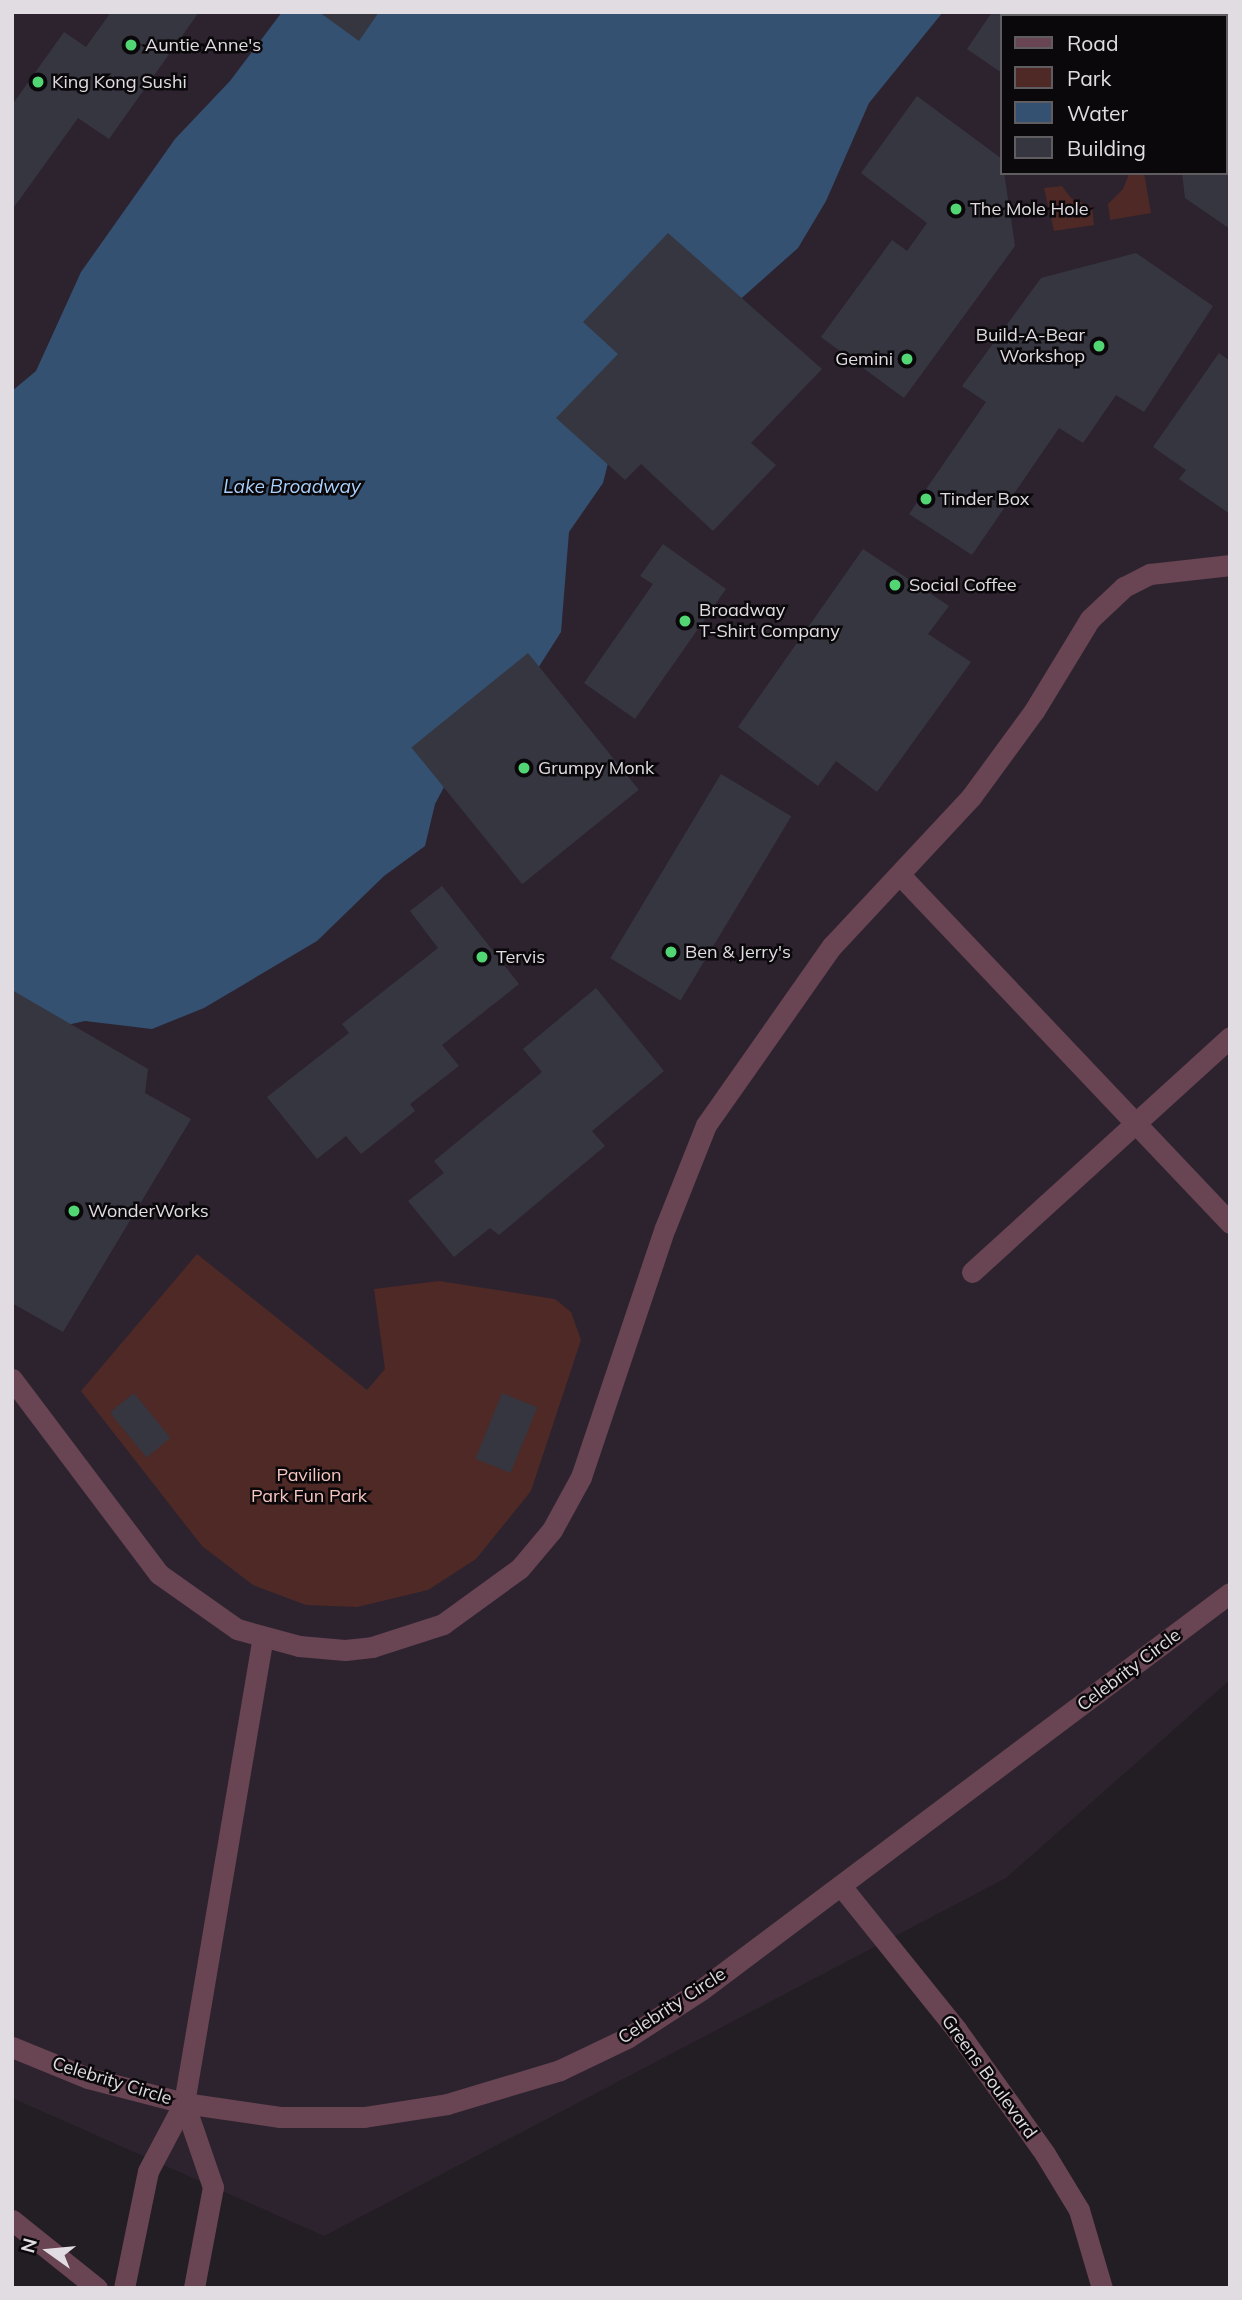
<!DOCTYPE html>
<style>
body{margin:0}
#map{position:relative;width:1242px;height:2300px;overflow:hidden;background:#231d24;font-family:Mulish,sans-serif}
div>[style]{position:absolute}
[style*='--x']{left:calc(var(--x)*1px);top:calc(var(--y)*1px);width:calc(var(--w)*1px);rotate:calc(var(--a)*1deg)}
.built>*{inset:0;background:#2d232f}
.green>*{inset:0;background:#4e2925}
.water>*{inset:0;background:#345171}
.building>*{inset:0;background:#363640;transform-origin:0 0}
.service>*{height:21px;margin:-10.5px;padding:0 10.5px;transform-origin:10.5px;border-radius:10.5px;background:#694453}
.minor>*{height:21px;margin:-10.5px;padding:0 10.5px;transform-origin:10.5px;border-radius:10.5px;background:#694453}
.dots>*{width:19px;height:19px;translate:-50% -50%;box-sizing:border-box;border:4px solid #0b080b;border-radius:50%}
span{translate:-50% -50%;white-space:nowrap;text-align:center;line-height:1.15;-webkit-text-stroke:5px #0b080b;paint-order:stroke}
.poi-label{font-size:18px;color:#e0dce1}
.left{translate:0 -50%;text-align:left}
.right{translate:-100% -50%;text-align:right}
.park-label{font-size:18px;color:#f6c6bf}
.street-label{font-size:18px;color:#e0dce1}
.water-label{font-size:19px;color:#a9d1fc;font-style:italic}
.frame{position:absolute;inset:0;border:14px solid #e0dce1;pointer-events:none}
.legend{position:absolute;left:1000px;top:14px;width:228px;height:161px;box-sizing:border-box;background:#0b080b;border:2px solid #605d61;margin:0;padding:9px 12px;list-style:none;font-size:21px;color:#e0dce1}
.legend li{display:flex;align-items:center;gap:14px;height:35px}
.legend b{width:35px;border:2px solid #605d61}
.north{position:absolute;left:14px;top:2216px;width:70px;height:70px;-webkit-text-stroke:5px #0b080b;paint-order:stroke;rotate:285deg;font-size:19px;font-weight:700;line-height:28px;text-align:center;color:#e0dce1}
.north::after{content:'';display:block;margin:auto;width:24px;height:32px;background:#e0dce1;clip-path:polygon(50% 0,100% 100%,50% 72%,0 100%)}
</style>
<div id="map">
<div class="built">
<i style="clip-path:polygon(evenodd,12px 12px,1230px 12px,1230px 1680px,1006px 1878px,324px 2236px,12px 2098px,12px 12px,1002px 16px,1226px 16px,1226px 173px,1002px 173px,1002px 16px)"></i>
</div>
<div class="green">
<i style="clip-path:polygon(1144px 173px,1151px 213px,1110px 220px,1108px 204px,1123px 189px,1129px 174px)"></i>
<i style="clip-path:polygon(1062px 186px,1071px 198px,1092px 207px,1094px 225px,1054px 231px,1044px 188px)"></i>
<i style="clip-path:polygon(197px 1254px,367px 1390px,385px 1369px,374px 1289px,439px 1281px,555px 1299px,571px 1312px,581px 1340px,531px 1491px,476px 1559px,428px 1590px,357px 1607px,306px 1605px,253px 1585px,202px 1546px,81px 1391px)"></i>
</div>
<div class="water">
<i style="clip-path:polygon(282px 12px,943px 12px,869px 103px,826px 201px,798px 248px,727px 311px,618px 423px,603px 483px,569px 532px,561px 632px,519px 698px,462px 753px,435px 804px,425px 846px,384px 876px,317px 941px,204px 1008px,152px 1029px,85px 1021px,12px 1037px,12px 391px,36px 371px,81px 272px,175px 139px,230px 81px)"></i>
</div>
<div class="building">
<i style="clip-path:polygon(111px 12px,199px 12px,109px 139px,78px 118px,12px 210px,12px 105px,64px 32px,86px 47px)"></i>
<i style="clip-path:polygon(319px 12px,379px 12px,359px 41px)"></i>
<i style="clip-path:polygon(992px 12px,1178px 12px,1002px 16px,1002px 73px,967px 49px)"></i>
<i style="clip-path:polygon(1230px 33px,1230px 229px,1185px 198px,1182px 173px,1226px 173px)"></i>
<i style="clip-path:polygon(917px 96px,1002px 159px,1015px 246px,904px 398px,821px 337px,892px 240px,907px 251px,927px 223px,861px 173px)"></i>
<i style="clip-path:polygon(668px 233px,822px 369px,751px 443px,776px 465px,713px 531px,641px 464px,625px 480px,556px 418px,618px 354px,583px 322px)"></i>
<i style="clip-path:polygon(1136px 253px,1213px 306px,1144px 412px,1116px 395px,1083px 443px,1059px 428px,972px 555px,909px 514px,986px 402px,962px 386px,1041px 278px)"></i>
<i style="clip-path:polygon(1219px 353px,1230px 361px,1230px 514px,1179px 479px,1186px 470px,1153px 447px)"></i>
<i style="clip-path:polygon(663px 544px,726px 589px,635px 719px,584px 683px,653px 584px,640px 576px)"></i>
<i style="clip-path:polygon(863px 549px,949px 606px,928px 634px,971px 662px,877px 792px,836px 761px,818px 786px,738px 727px)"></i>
<i style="left:528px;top:653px;width:176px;height:150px;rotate:51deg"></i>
<i style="left:721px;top:774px;width:82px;height:215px;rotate:31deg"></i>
<i style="clip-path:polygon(442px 886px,519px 984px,442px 1045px,459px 1066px,410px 1104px,415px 1111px,361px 1154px,346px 1136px,317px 1159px,267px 1097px,349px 1033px,342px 1024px,438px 948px,410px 911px)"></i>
<i style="clip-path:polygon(596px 988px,664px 1071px,592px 1131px,605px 1146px,499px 1235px,490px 1228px,454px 1257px,408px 1201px,444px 1173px,434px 1161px,542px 1072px,523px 1049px)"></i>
<i style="clip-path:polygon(12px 990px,148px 1069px,145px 1093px,191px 1119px,63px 1332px,12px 1303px)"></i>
<i style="left:134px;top:1393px;width:58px;height:31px;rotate:51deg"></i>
<i style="left:502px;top:1393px;width:38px;height:71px;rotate:22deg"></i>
</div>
<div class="service">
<i style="--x:900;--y:875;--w:480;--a:46.5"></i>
<i style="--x:972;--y:1272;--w:349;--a:-42.3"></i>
<i style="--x:12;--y:1379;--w:244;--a:53"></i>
<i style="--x:159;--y:1574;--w:95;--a:35.2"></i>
<i style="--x:237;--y:1629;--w:64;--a:15.3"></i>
<i style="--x:299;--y:1646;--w:46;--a:5"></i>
<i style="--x:345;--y:1650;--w:27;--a:-6"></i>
<i style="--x:372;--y:1647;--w:75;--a:-17.9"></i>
<i style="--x:443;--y:1624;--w:95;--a:-36"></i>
<i style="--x:520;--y:1568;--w:50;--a:-49.9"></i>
<i style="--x:552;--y:1530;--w:60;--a:-61.3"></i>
<i style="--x:581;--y:1477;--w:263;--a:-71.4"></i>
<i style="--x:665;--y:1228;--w:111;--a:-68.3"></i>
<i style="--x:706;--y:1125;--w:219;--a:-54.9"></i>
<i style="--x:832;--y:946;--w:204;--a:-47"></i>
<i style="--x:971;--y:797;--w:107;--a:-53.8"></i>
<i style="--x:1034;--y:711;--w:108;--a:-58.7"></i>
<i style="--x:1090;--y:619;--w:47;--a:-43.3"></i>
<i style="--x:1124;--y:587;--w:29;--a:-27"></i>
<i style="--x:1150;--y:574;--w:81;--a:-6.4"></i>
<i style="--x:184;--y:2103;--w:89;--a:71"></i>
<i style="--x:213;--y:2187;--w:103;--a:100.7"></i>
<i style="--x:12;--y:2220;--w:109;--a:38.7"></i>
<i style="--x:124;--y:2288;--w:119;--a:-78.4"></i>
<i style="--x:148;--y:2171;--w:77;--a:-62.1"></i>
<i style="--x:184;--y:2103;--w:472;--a:-80.4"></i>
</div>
<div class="minor">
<i style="--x:841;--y:1886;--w:184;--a:51.2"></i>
<i style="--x:956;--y:2029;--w:153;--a:54.5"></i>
<i style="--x:1045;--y:2154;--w:66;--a:58.7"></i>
<i style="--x:1079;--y:2210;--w:81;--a:73.6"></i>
<i style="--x:12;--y:2047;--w:82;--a:22.2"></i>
<i style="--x:88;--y:2078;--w:99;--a:14.6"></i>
<i style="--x:184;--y:2103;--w:97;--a:8.3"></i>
<i style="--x:280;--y:2117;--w:84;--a:0"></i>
<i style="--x:364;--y:2117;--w:84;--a:-8.9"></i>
<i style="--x:447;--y:2104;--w:118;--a:-16.7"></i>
<i style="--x:560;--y:2070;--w:74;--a:-25.5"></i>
<i style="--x:627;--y:2038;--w:88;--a:-33"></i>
<i style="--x:701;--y:1990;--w:661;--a:-36.89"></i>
</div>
<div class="dots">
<i style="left:131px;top:45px;background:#51d673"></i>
<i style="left:38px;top:82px;background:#51d673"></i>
<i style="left:956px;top:209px;background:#51d673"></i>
<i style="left:1099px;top:346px;background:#51d673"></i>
<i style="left:907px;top:359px;background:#51d673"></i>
<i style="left:926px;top:499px;background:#51d673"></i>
<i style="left:895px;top:585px;background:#51d673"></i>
<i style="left:685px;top:621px;background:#51d673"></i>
<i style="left:524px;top:768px;background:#51d673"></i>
<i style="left:671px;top:952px;background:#51d673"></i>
<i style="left:482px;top:957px;background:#51d673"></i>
<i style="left:74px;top:1211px;background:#51d673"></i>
</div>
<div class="poi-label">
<span class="left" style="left:145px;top:45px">Auntie Anne's</span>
<span class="left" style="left:52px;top:82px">King Kong Sushi</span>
<span class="left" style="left:970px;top:209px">The Mole Hole</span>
<span class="right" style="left:1085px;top:346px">Build-A-Bear<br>Workshop</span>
<span class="right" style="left:893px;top:359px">Gemini</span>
<span class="left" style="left:940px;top:499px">Tinder Box</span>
<span class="left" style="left:909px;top:585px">Social Coffee</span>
<span class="left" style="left:699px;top:621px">Broadway<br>T-Shirt Company</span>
<span class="left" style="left:538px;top:768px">Grumpy Monk</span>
<span class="left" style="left:685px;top:952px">Ben &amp; Jerry's</span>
<span class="left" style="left:496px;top:957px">Tervis</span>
<span class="left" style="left:88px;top:1211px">WonderWorks</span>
</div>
<div class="park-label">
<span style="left:309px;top:1486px">Pavilion<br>Park Fun Park</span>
</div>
<div class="street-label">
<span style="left:1129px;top:1670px;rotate:-37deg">Celebrity Circle</span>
<span style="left:672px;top:2006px;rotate:-33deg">Celebrity Circle</span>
<span style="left:989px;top:2077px;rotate:54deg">Greens Boulevard</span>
<span style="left:112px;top:2081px;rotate:17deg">Celebrity Circle</span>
</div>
<div class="water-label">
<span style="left:292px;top:487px">Lake Broadway</span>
</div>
<div class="frame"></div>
<ul class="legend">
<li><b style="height:9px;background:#694453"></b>Road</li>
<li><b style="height:19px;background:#4e2925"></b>Park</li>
<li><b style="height:19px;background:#345171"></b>Water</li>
<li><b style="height:19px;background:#363640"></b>Building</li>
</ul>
<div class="north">N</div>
</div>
